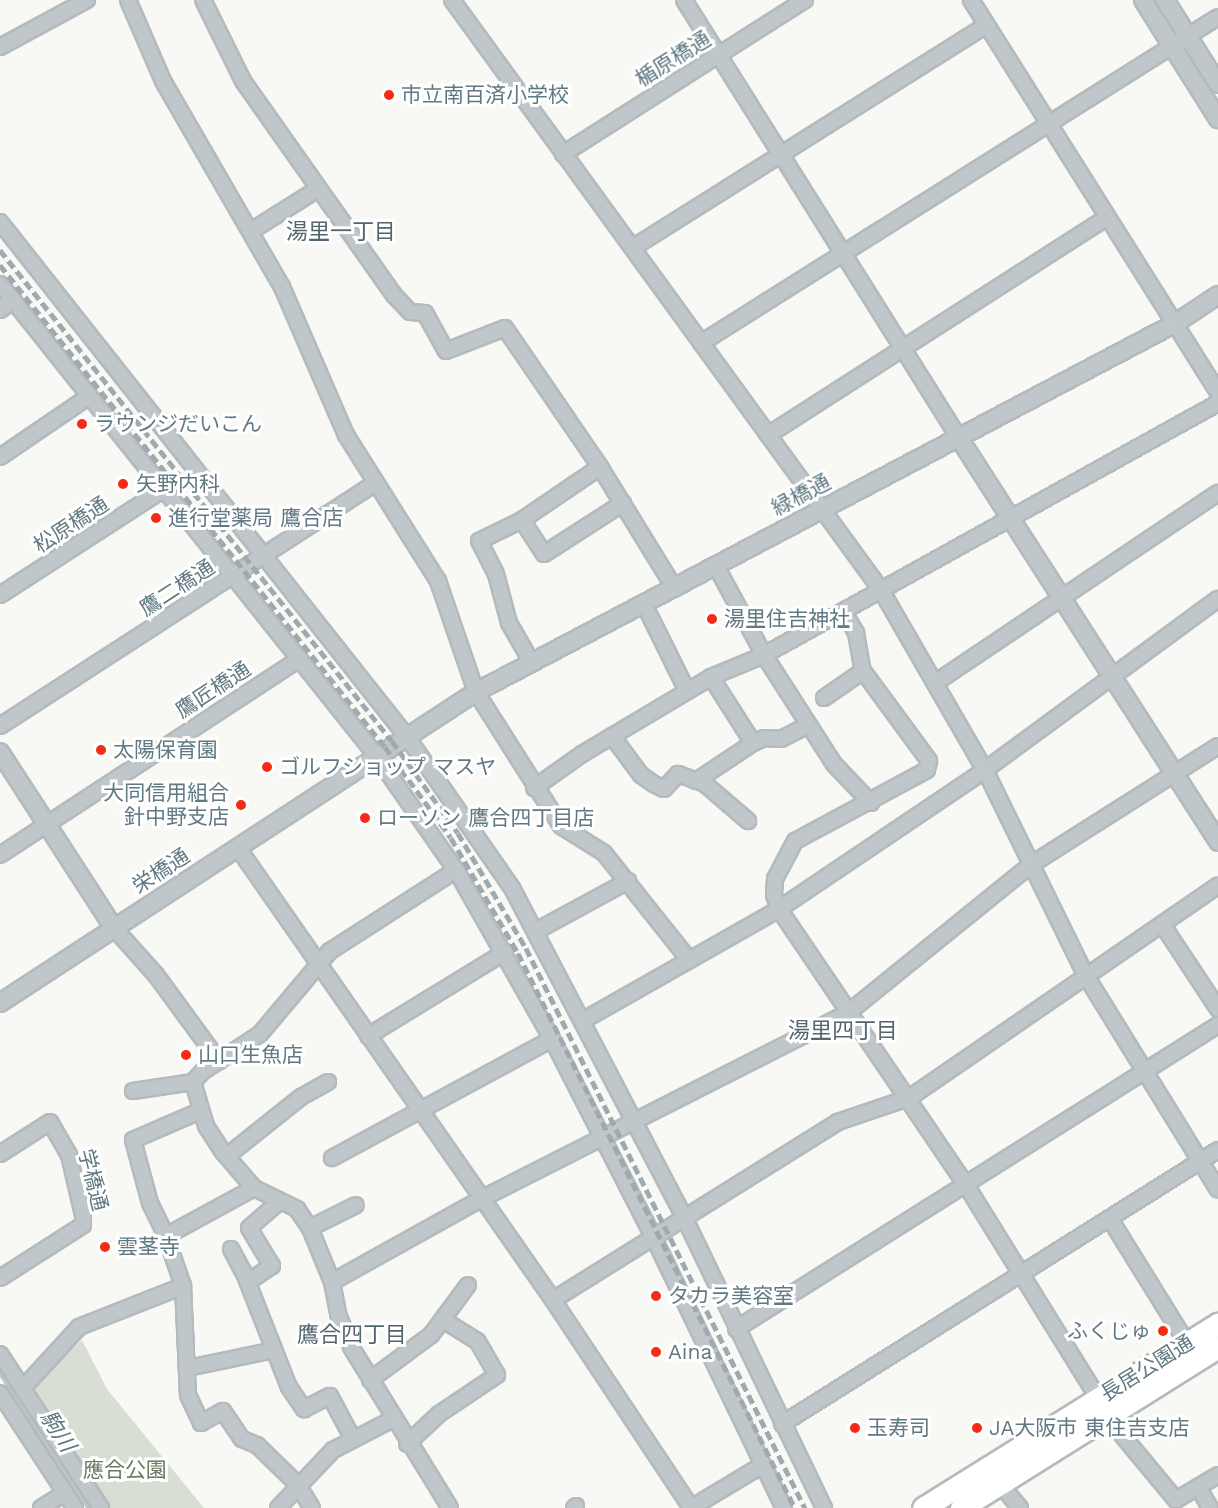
<!DOCTYPE html>
<meta charset="utf-8">
<style>
body{margin:0}
#map{position:relative;width:1218px;height:1508px;overflow:hidden;background:#f8f8f5;font-family:"Work Sans","Noto Sans JP",sans-serif}
div>[style]{position:absolute}
[style*='--x']{left:calc(var(--x)*1px);top:calc(var(--y)*1px);width:calc(var(--w)*1px);rotate:calc(var(--a)*1deg)}
.green>*{inset:0;background:#d9ded4}
.stream>*{height:4.5px;margin:-2.25px;padding:0 2.25px;transform-origin:2.25px;border-radius:2.25px;background:#b7c9cb}
.roads{filter:drop-shadow(2px 0 #b4babd) drop-shadow(-2px 0 #b4babd) drop-shadow(0 2px #b4babd) drop-shadow(0 -2px #b4babd)}
.minor>*{height:14px;margin:-7px;padding:0 7px;transform-origin:7px;border-radius:7px;background:#c0c7ca}
.tertiary>*{height:16px;margin:-8px;padding:0 8px;transform-origin:8px;border-radius:8px;background:#c0c7ca}
.trunk>*{height:21px;margin:-10.5px;padding:0 10.5px;transform-origin:10.5px;border-radius:10.5px;background:#fff}
.rail>*{height:4.5px;margin-top:-2.25px;transform-origin:0;background:repeating-linear-gradient(90deg,#9faaaf 0 9px,transparent 0 13.5px)}
.dots>*{width:16px;height:16px;translate:-50% -50%;box-sizing:border-box;border:3px solid #fff;border-radius:50%}
span{translate:-50% -50%;white-space:nowrap;text-align:center;line-height:1.15;-webkit-text-stroke:6px #fff;paint-order:stroke}
.street-label{font-size:21px;color:#607983}
.poi-label{font-size:21px;color:#607983}
.left{translate:0 -50%;text-align:left}
.right{translate:-100% -50%;text-align:right}
.park-label{font-size:21px;color:#687a60}
.neighbourhood-label{font-size:22px;color:#53666e}
.water-label{font-size:22px;color:#5a797e;font-style:italic}
</style>
<div id="map">
<div class="green">
<i style="clip-path:polygon(82px 1340px,107px 1389px,204px 1508px,106px 1508px,32px 1393px,34px 1385px)"></i>
</div>
<div class="stream">
<i style="--x:0;--y:1372;--w:163;--a:56.8"></i>
</div>
<div class="roads">
<div class="minor">
<i style="--x:128;--y:0;--w:88;--a:66.6"></i>
<i style="--x:163;--y:81;--w:238;--a:60"></i>
<i style="--x:282;--y:287;--w:161;--a:66.6"></i>
<i style="--x:346;--y:435;--w:173;--a:57.8"></i>
<i style="--x:438;--y:581;--w:117;--a:71.1"></i>
<i style="--x:476;--y:692;--w:159;--a:57.6"></i>
<i style="--x:561;--y:826;--w:51;--a:32.1"></i>
<i style="--x:604;--y:853;--w:137;--a:51.5"></i>
<i style="--x:203;--y:0;--w:90;--a:63.7"></i>
<i style="--x:243;--y:81;--w:262;--a:54.8"></i>
<i style="--x:394;--y:295;--w:23;--a:47"></i>
<i style="--x:410;--y:312;--w:15;--a:4"></i>
<i style="--x:425;--y:313;--w:43;--a:61.1"></i>
<i style="--x:446;--y:351;--w:63;--a:-21.3"></i>
<i style="--x:505;--y:328;--w:168;--a:55.6"></i>
<i style="--x:600;--y:467;--w:143;--a:58.4"></i>
<i style="--x:452;--y:0;--w:729;--a:53.98"></i>
<i style="--x:881;--y:590;--w:208;--a:60"></i>
<i style="--x:985;--y:770;--w:229;--a:63.9"></i>
<i style="--x:1086;--y:976;--w:251;--a:58.3"></i>
<i style="--x:684;--y:0;--w:517;--a:57.88"></i>
<i style="--x:971;--y:0;--w:463;--a:57.8"></i>
<i style="--x:0;--y:47;--w:99;--a:-28.4"></i>
<i style="--x:563;--y:154;--w:287;--a:-32.5"></i>
<i style="--x:0;--y:222;--w:656;--a:51.68"></i>
<i style="--x:407;--y:737;--w:184;--a:55.2"></i>
<i style="--x:512;--y:888;--w:373;--a:62.4"></i>
<i style="--x:685;--y:1219;--w:321;--a:64.3"></i>
<i style="--x:251;--y:231;--w:79;--a:-32.1"></i>
<i style="--x:634;--y:247;--w:416;--a:-32.2"></i>
<i style="--x:0;--y:284;--w:601;--a:51.41"></i>
<i style="--x:375;--y:754;--w:141;--a:55.1"></i>
<i style="--x:456;--y:870;--w:194;--a:60.4"></i>
<i style="--x:552;--y:1039;--w:221;--a:62.9"></i>
<i style="--x:653;--y:1236;--w:302;--a:64.3"></i>
<i style="--x:0;--y:310;--w:17;--a:-36"></i>
<i style="--x:701;--y:343;--w:611;--a:-32.23"></i>
<i style="--x:768;--y:435;--w:403;--a:-32.7"></i>
<i style="--x:0;--y:457;--w:107;--a:-34.3"></i>
<i style="--x:522;--y:520;--w:40;--a:57.1"></i>
<i style="--x:544;--y:554;--w:94;--a:-32.8"></i>
<i style="--x:0;--y:595;--w:195;--a:-32.9"></i>
<i style="--x:644;--y:604;--w:97;--a:63.7"></i>
<i style="--x:843;--y:611;--w:26;--a:59"></i>
<i style="--x:856;--y:633;--w:39;--a:80"></i>
<i style="--x:863;--y:671;--w:112;--a:53.7"></i>
<i style="--x:929;--y:761;--w:9;--a:103"></i>
<i style="--x:927;--y:770;--w:150;--a:151.7"></i>
<i style="--x:795;--y:841;--w:43;--a:117.8"></i>
<i style="--x:775;--y:879;--w:16;--a:94"></i>
<i style="--x:774;--y:895;--w:15;--a:70"></i>
<i style="--x:779;--y:909;--w:333;--a:55.9"></i>
<i style="--x:966;--y:1185;--w:251;--a:58.2"></i>
<i style="--x:532;--y:663;--w:46;--a:-119.9"></i>
<i style="--x:509;--y:623;--w:51;--a:-104.9"></i>
<i style="--x:496;--y:574;--w:37;--a:-117"></i>
<i style="--x:479;--y:541;--w:48;--a:-26"></i>
<i style="--x:522;--y:520;--w:94;--a:-34.2"></i>
<i style="--x:711;--y:677;--w:57;--a:-22.5"></i>
<i style="--x:764;--y:655;--w:101;--a:-118.3"></i>
<i style="--x:935;--y:683;--w:341;--a:-33.9"></i>
<i style="--x:824;--y:698;--w:47;--a:-34.7"></i>
<i style="--x:0;--y:726;--w:447;--a:-32.9"></i>
<i style="--x:612;--y:736;--w:49;--a:53.4"></i>
<i style="--x:641;--y:775;--w:16;--a:35"></i>
<i style="--x:654;--y:784;--w:11;--a:27"></i>
<i style="--x:664;--y:789;--w:21;--a:-47"></i>
<i style="--x:678;--y:774;--w:29;--a:20"></i>
<i style="--x:705;--y:784;--w:57;--a:40.7"></i>
<i style="--x:696;--y:781;--w:69;--a:-33.7"></i>
<i style="--x:753;--y:743;--w:12;--a:-24"></i>
<i style="--x:764;--y:738;--w:17;--a:3"></i>
<i style="--x:781;--y:739;--w:29;--a:-27"></i>
<i style="--x:534;--y:788;--w:59;--a:-35.3"></i>
<i style="--x:582;--y:754;--w:150;--a:-30.8"></i>
<i style="--x:711;--y:677;--w:78;--a:57.5"></i>
<i style="--x:871;--y:803;--w:54;--a:-133.5"></i>
<i style="--x:834;--y:764;--w:130;--a:-122.7"></i>
<i style="--x:764;--y:655;--w:519;--a:-29.03"></i>
<i style="--x:238;--y:848;--w:551;--a:55.13"></i>
<i style="--x:553;--y:1300;--w:250;--a:56.4"></i>
<i style="--x:0;--y:855;--w:358;--a:-33.2"></i>
<i style="--x:1162;--y:924;--w:102;--a:56.6"></i>
<i style="--x:114;--y:928;--w:63;--a:48.2"></i>
<i style="--x:156;--y:975;--w:107;--a:53.8"></i>
<i style="--x:536;--y:931;--w:105;--a:-28.5"></i>
<i style="--x:584;--y:1020;--w:224;--a:-29.6"></i>
<i style="--x:779;--y:909;--w:249;--a:-34"></i>
<i style="--x:985;--y:770;--w:289;--a:-36.3"></i>
<i style="--x:368;--y:1036;--w:161;--a:-31.5"></i>
<i style="--x:193;--y:1082;--w:46;--a:73.5"></i>
<i style="--x:206;--y:1126;--w:31;--a:57"></i>
<i style="--x:223;--y:1152;--w:48;--a:49.3"></i>
<i style="--x:254;--y:1188;--w:48;--a:26"></i>
<i style="--x:297;--y:1209;--w:23;--a:56"></i>
<i style="--x:310;--y:1228;--w:58;--a:67.8"></i>
<i style="--x:332;--y:1282;--w:33;--a:79"></i>
<i style="--x:338;--y:1314;--w:35;--a:68"></i>
<i style="--x:351;--y:1347;--w:189;--a:58.4"></i>
<i style="--x:133;--y:1091;--w:61;--a:-8.5"></i>
<i style="--x:193;--y:1082;--w:13;--a:-48"></i>
<i style="--x:202;--y:1072;--w:69;--a:-33.2"></i>
<i style="--x:260;--y:1034;--w:109;--a:-49.9"></i>
<i style="--x:330;--y:951;--w:150;--a:-32.7"></i>
<i style="--x:200;--y:1111;--w:73;--a:156.6"></i>
<i style="--x:133;--y:1140;--w:65;--a:74.9"></i>
<i style="--x:150;--y:1203;--w:37;--a:64"></i>
<i style="--x:166;--y:1236;--w:53;--a:71.2"></i>
<i style="--x:183;--y:1286;--w:109;--a:87.4"></i>
<i style="--x:188;--y:1395;--w:31;--a:65"></i>
<i style="--x:201;--y:1423;--w:25;--a:-29"></i>
<i style="--x:223;--y:1411;--w:34;--a:56"></i>
<i style="--x:242;--y:1439;--w:16;--a:22"></i>
<i style="--x:257;--y:1445;--w:56;--a:44.3"></i>
<i style="--x:297;--y:1484;--w:28;--a:58"></i>
<i style="--x:0;--y:1154;--w:59;--a:-32.6"></i>
<i style="--x:50;--y:1122;--w:38;--a:60"></i>
<i style="--x:69;--y:1155;--w:62;--a:76.9"></i>
<i style="--x:83;--y:1215;--w:10;--a:90"></i>
<i style="--x:83;--y:1225;--w:98;--a:147.4"></i>
<i style="--x:227;--y:1156;--w:95;--a:-38.6"></i>
<i style="--x:301;--y:1097;--w:31;--a:-29"></i>
<i style="--x:332;--y:1158;--w:250;--a:-28.4"></i>
<i style="--x:1110;--y:1219;--w:146;--a:58.2"></i>
<i style="--x:310;--y:1228;--w:51;--a:-26.6"></i>
<i style="--x:166;--y:1236;--w:100;--a:-28.6"></i>
<i style="--x:231;--y:1249;--w:27;--a:62"></i>
<i style="--x:244;--y:1273;--w:123;--a:68.5"></i>
<i style="--x:289;--y:1387;--w:27;--a:56"></i>
<i style="--x:304;--y:1409;--w:29;--a:-27"></i>
<i style="--x:330;--y:1396;--w:49;--a:61.9"></i>
<i style="--x:248;--y:1282;--w:29;--a:-34"></i>
<i style="--x:272;--y:1266;--w:44;--a:-121.2"></i>
<i style="--x:249;--y:1228;--w:40;--a:-41"></i>
<i style="--x:332;--y:1282;--w:173;--a:-29.1"></i>
<i style="--x:483;--y:1198;--w:411;--a:-26.9"></i>
<i style="--x:849;--y:1012;--w:235;--a:-39"></i>
<i style="--x:1032;--y:864;--w:220;--a:-32.4"></i>
<i style="--x:553;--y:1300;--w:336;--a:-32"></i>
<i style="--x:838;--y:1122;--w:75;--a:-18.7"></i>
<i style="--x:909;--y:1098;--w:375;--a:-34.5"></i>
<i style="--x:736;--y:1329;--w:570;--a:-32.24"></i>
<i style="--x:0;--y:1354;--w:184;--a:56.7"></i>
<i style="--x:188;--y:1368;--w:88;--a:-11.8"></i>
<i style="--x:370;--y:1380;--w:76;--a:-36.4"></i>
<i style="--x:431;--y:1335;--w:62;--a:-53.5"></i>
<i style="--x:23;--y:1388;--w:83;--a:-47.4"></i>
<i style="--x:79;--y:1327;--w:112;--a:-21.5"></i>
<i style="--x:0;--y:1393;--w:137;--a:56.9"></i>
<i style="--x:1107;--y:1417;--w:108;--a:50.3"></i>
<i style="--x:1176;--y:1500;--w:49;--a:-30.8"></i>
<i style="--x:782;--y:1424;--w:515;--a:-32.15"></i>
<i style="--x:407;--y:1444;--w:44;--a:-43.2"></i>
<i style="--x:439;--y:1414;--w:70;--a:-33.9"></i>
<i style="--x:497;--y:1375;--w:39;--a:-120"></i>
<i style="--x:477;--y:1341;--w:39;--a:-148"></i>
<i style="--x:1000;--y:1484;--w:31;--a:50"></i>
<i style="--x:1198;--y:1487;--w:24;--a:60"></i>
<i style="--x:41;--y:1508;--w:28;--a:-32"></i>
<i style="--x:278;--y:1508;--w:80;--a:-46.5"></i>
<i style="--x:333;--y:1450;--w:68;--a:-27.3"></i>
<i style="--x:574;--y:1508;--w:3;--a:-45"></i>
<i style="--x:691;--y:1508;--w:82;--a:-31"></i>
</div>
<div class="tertiary">
<i style="--x:1143;--y:0;--w:141;--a:57.8"></i>
<i style="--x:1165;--y:0;--w:99;--a:57.8"></i>
<i style="--x:959;--y:438;--w:480;--a:57.3"></i>
<i style="--x:0;--y:752;--w:210;--a:57.1"></i>
<i style="--x:0;--y:1003;--w:569;--a:-33.16"></i>
<i style="--x:476;--y:692;--w:791;--a:-27.8"></i>
<i style="--x:1176;--y:323;--w:50;--a:-33.7"></i>
</div>
<div class="trunk">
<i style="--x:923;--y:1508;--w:348;--a:-32"></i>
<i style="--x:961;--y:1508;--w:303;--a:-32.1"></i>
</div>
</div>
<div class="rail">
<i style="--x:0;--y:250;--w:628;--a:51.4"></i>
<i style="--x:392;--y:741;--w:113;--a:54.3"></i>
<i style="--x:458;--y:833;--w:134;--a:59.4"></i>
<i style="--x:526;--y:948;--w:626;--a:63.52"></i>
<i style="--x:0;--y:265;--w:617;--a:51.38"></i>
<i style="--x:385;--y:747;--w:112;--a:54"></i>
<i style="--x:451;--y:838;--w:133;--a:59.8"></i>
<i style="--x:518;--y:953;--w:620;--a:63.48"></i>
</div>
<div class="dots">
<i style="left:389px;top:95px;background:#f52b18"></i>
<i style="left:82px;top:424px;background:#f52b18"></i>
<i style="left:123px;top:484px;background:#f52b18"></i>
<i style="left:156px;top:518px;background:#f52b18"></i>
<i style="left:712px;top:619px;background:#f52b18"></i>
<i style="left:101px;top:750px;background:#f52b18"></i>
<i style="left:267px;top:767px;background:#f52b18"></i>
<i style="left:241px;top:805px;background:#f52b18"></i>
<i style="left:365px;top:818px;background:#f52b18"></i>
<i style="left:186px;top:1055px;background:#f52b18"></i>
<i style="left:105px;top:1247px;background:#f52b18"></i>
<i style="left:656px;top:1296px;background:#f52b18"></i>
<i style="left:1163px;top:1331px;background:#f52b18"></i>
<i style="left:656px;top:1352px;background:#f52b18"></i>
<i style="left:855px;top:1428px;background:#f52b18"></i>
<i style="left:977px;top:1428px;background:#f52b18"></i>
</div>
<div class="street-label">
<span style="left:673px;top:59px;rotate:-32deg">楯原橋通</span>
<span style="left:801px;top:495px;rotate:-28deg">緑橋通</span>
<span style="left:71px;top:525px;rotate:-33deg">松原橋通</span>
<span style="left:177px;top:588px;rotate:-33deg">鷹二橋通</span>
<span style="left:213px;top:690px;rotate:-33deg">鷹匠橋通</span>
<span style="left:161px;top:871px;rotate:-33deg">栄橋通</span>
<span style="left:93px;top:1180px;rotate:76deg">学橋通</span>
<span style="left:1147px;top:1368px;rotate:-32deg">長居公園通</span>
</div>
<div class="poi-label">
<span class="left" style="left:401px;top:95px">市立南百済小学校</span>
<span class="left" style="left:94px;top:424px">ラウンジだいこん</span>
<span class="left" style="left:136px;top:484px">矢野内科</span>
<span class="left" style="left:168px;top:518px">進行堂薬局 鷹合店</span>
<span class="left" style="left:724px;top:619px">湯里住吉神社</span>
<span class="left" style="left:113px;top:750px">太陽保育園</span>
<span class="left" style="left:279px;top:767px">ゴルフショップ マスヤ</span>
<span class="right" style="left:229px;top:805px">大同信用組合<br>針中野支店</span>
<span class="left" style="left:377px;top:818px">ローソン 鷹合四丁目店</span>
<span class="left" style="left:198px;top:1055px">山口生魚店</span>
<span class="left" style="left:117px;top:1247px">雲茎寺</span>
<span class="left" style="left:668px;top:1296px">タカラ美容室</span>
<span class="right" style="left:1151px;top:1331px">ふくじゅ</span>
<span class="left" style="left:668px;top:1352px">Aina</span>
<span class="left" style="left:867px;top:1428px">玉寿司</span>
<span class="left" style="left:989px;top:1428px">JA大阪市 東住吉支店</span>
</div>
<div class="park-label">
<span style="left:125px;top:1470px">應合公園</span>
</div>
<div class="neighbourhood-label">
<span style="left:341px;top:232px">湯里一丁目</span>
<span style="left:843px;top:1031px">湯里四丁目</span>
<span style="left:352px;top:1335px">鷹合四丁目</span>
</div>
<div class="water-label">
<span style="left:58px;top:1431px;rotate:57deg">駒川</span>
</div>
</div>
